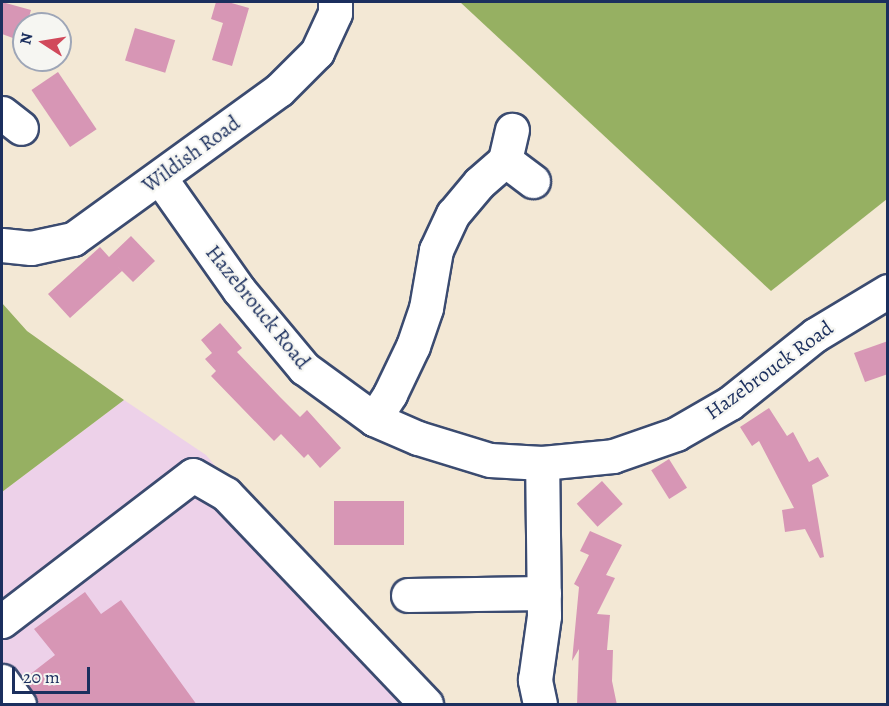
<!DOCTYPE html>
<style>
body{margin:0}
#map{position:relative;width:889px;height:706px;overflow:hidden;background:#f3e8d5;font-family:Alegreya,serif}
div>[style]{position:absolute}
[style*='--x']{left:calc(var(--x)*1px);top:calc(var(--y)*1px);width:calc(var(--w)*1px);rotate:calc(var(--a)*1deg)}
.built>*{inset:0;background:#edd1e9}
.forest>*{inset:0;background:#96b062}
.building>*{inset:0;background:#d796b5;transform-origin:0 0}
.roads{filter:drop-shadow(2px 0 #3b4b70) drop-shadow(-2px 0 #3b4b70) drop-shadow(0 2px #3b4b70) drop-shadow(0 -2px #3b4b70)}
.minor>*{height:33px;margin:-16.5px;padding:0 16.5px;transform-origin:16.5px;border-radius:16.5px;background:#fff}
span{translate:-50% -50%;white-space:nowrap;text-align:center;line-height:1.15;-webkit-text-stroke:4.5px #f6f6f2;paint-order:stroke}
.street-label{font-size:21px;color:#1b2f5e}
.frame{position:absolute;inset:0;border:3px solid #1b2f5e;pointer-events:none}
.north{position:absolute;left:12px;top:12px;width:60px;height:60px;box-sizing:border-box;background:#f6f6f2;border:2px solid #9ea6b7;border-radius:50%;rotate:282deg;font-size:16px;font-weight:700;line-height:24px;text-align:center;color:#1b2f5e}
.north::after{content:'';display:block;margin:auto;width:21px;height:27px;background:#d1495b;clip-path:polygon(50% 0,100% 100%,50% 72%,0 100%)}
.scale{position:absolute;left:12px;top:667px;width:78px;height:27px;box-sizing:border-box;border:3px solid #1b2f5e;border-top:0;padding-left:8px;font-size:18px;line-height:21px;white-space:nowrap;color:#1b2f5e;-webkit-text-stroke:4px #f6f6f2;paint-order:stroke}
</style>
<div id="map">
<div class="built">
<i style="clip-path:polygon(124px 400px,206px 455px,419px 704px,2px 704px,2px 492px)"></i>
</div>
<div class="forest">
<i style="clip-path:polygon(460px 2px,887px 2px,887px 199px,771px 291px)"></i>
<i style="clip-path:polygon(2px 303px,27px 331px,124px 400px,2px 492px)"></i>
</div>
<div class="building">
<i style="clip-path:polygon(2px 2px,31px 10px,27px 24px,24px 24px,21px 41px,2px 34px)"></i>
<i style="clip-path:polygon(216px 2px,228px 2px,249px 8px,232px 66px,212px 60px,223px 23px,211px 19px)"></i>
<i style="left:135px;top:28px;width:42px;height:34px;rotate:17deg"></i>
<i style="left:58px;top:72px;width:69px;height:32px;rotate:56deg"></i>
<i style="clip-path:polygon(131px 236px,155px 261px,133px 282px,117px 266px,122px 271px,70px 318px,48px 294px,100px 247px,109px 257px)"></i>
<i style="clip-path:polygon(220px 323px,242px 348px,237px 352px,280px 397px,300px 417px,307px 410px,341px 448px,320px 468px,308px 454px,304px 458px,281px 434px,274px 441px,211px 376px,216px 371px,205px 359px,212px 353px,201px 340px)"></i>
<i style="clip-path:polygon(888px 341px,888px 374px,865px 382px,854px 353px)"></i>
<i style="clip-path:polygon(769px 408px,787px 436px,793px 432px,809px 462px,818px 457px,829px 476px,812px 485px,824px 557px,820px 558px,805px 529px,785px 532px,782px 510px,794px 508px,759px 441px,752px 446px,740px 427px)"></i>
<i style="left:669px;top:459px;width:34px;height:21px;rotate:58deg"></i>
<i style="left:602px;top:481px;width:31px;height:34px;rotate:48deg"></i>
<i style="left:404px;top:501px;width:44px;height:70px;rotate:90deg"></i>
<i style="clip-path:polygon(590px 531px,622px 545px,606px 575px,615px 578px,597px 614px,610px 615px,607px 650px,613px 650px,612px 681px,617px 705px,577px 705px,579px 649px,572px 661px,579px 587px,574px 584px,589px 555px,580px 551px)"></i>
<i style="clip-path:polygon(85px 592px,101px 614px,121px 600px,197px 705px,37px 705px,34px 693px,24px 679px,55px 655px,34px 629px)"></i>
</div>
<div class="roads">
<div class="minor">
<i style="--x:2;--y:113;--w:24;--a:38"></i>
<i style="--x:505;--y:160;--w:35;--a:37"></i>
<i style="--x:160;--y:178;--w:137;--a:54.8"></i>
<i style="--x:239;--y:290;--w:102;--a:50.2"></i>
<i style="--x:304;--y:368;--w:87;--a:36.1"></i>
<i style="--x:374;--y:419;--w:48;--a:23.4"></i>
<i style="--x:418;--y:438;--w:75;--a:17"></i>
<i style="--x:490;--y:460;--w:52;--a:3.3"></i>
<i style="--x:542;--y:463;--w:71;--a:-5.6"></i>
<i style="--x:613;--y:456;--w:67;--a:-19.2"></i>
<i style="--x:676;--y:434;--w:62;--a:-29.9"></i>
<i style="--x:730;--y:403;--w:109;--a:-38.7"></i>
<i style="--x:815;--y:335;--w:85;--a:-31.1"></i>
<i style="--x:2;--y:245;--w:29;--a:6"></i>
<i style="--x:31;--y:248;--w:43;--a:-12.1"></i>
<i style="--x:73;--y:239;--w:254;--a:-35.9"></i>
<i style="--x:279;--y:90;--w:54;--a:-45"></i>
<i style="--x:317;--y:52;--w:43;--a:-65.2"></i>
<i style="--x:335;--y:13;--w:11;--a:-90"></i>
<i style="--x:374;--y:419;--w:30;--a:-57"></i>
<i style="--x:390;--y:394;--w:53;--a:-64.4"></i>
<i style="--x:413;--y:346;--w:40;--a:-71.1"></i>
<i style="--x:426;--y:308;--w:59;--a:-80.2"></i>
<i style="--x:436;--y:250;--w:40;--a:-65"></i>
<i style="--x:453;--y:214;--w:40;--a:-50"></i>
<i style="--x:479;--y:183;--w:35;--a:-41"></i>
<i style="--x:505;--y:160;--w:31;--a:-77"></i>
<i style="--x:408;--y:595;--w:136;--a:-0.8"></i>
<i style="--x:2;--y:621;--w:240;--a:-37.4"></i>
<i style="--x:193;--y:475;--w:38;--a:30"></i>
<i style="--x:226;--y:494;--w:290;--a:46.4"></i>
<i style="--x:2;--y:681;--w:29;--a:54"></i>
<i style="--x:540;--y:704;--w:25;--a:-102"></i>
<i style="--x:535;--y:680;--w:65;--a:-82"></i>
<i style="--x:544;--y:616;--w:153;--a:-90.7"></i>
</div>
</div>
<div class="street-label">
<span style="left:191px;top:154px;rotate:-36deg">Wildish Road</span>
<span style="left:258px;top:307px;rotate:51deg">Hazebrouck Road</span>
<span style="left:769px;top:370px;rotate:-36deg">Hazebrouck Road</span>
</div>
<div class="frame"></div>
<div class="north">N</div>
<div class="scale">20 m</div>
</div>
